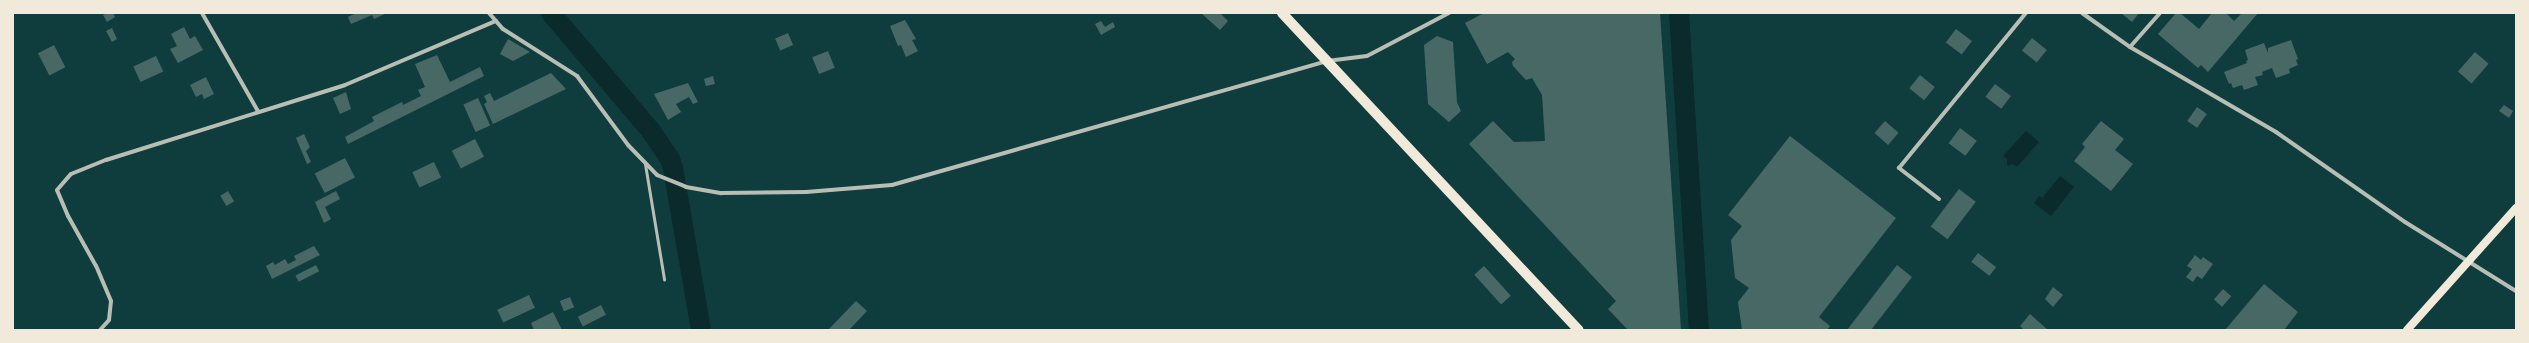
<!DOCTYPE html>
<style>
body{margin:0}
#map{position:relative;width:2529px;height:343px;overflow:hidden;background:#0f3d3e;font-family:"Roboto Serif",serif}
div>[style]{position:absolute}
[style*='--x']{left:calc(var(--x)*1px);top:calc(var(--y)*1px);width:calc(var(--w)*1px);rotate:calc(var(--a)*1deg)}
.water>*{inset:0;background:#0a2a2b}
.canal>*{height:20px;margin:-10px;padding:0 10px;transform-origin:10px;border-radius:10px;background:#0a2a2b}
.building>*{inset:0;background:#486865;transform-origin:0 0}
.service>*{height:3px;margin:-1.5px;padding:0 1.5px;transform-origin:1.5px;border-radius:1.5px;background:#b8beb3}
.minor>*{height:4px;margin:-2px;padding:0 2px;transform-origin:2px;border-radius:2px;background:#b8beb3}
.secondary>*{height:8px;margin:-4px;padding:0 4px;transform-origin:4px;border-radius:4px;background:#f1e9da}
.primary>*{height:10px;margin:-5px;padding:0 5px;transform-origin:5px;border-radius:5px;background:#f1e9da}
span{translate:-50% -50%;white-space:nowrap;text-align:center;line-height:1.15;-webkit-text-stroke:3px #f1e9da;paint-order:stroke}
.frame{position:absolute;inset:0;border:14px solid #f1e9da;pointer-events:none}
</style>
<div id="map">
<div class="water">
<i style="clip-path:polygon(2026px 131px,2039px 142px,2017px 167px,2013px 164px,2007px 166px,2007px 159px,2003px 156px)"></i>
<i style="clip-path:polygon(2060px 176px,2074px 187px,2051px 216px,2034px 203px,2039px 196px,2042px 198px)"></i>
</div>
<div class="canal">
<i style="--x:551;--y:13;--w:155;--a:49.7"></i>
<i style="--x:651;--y:131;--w:34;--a:56"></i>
<i style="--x:670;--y:159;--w:9;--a:72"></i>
<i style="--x:673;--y:168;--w:164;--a:80.2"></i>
<i style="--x:1679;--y:13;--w:318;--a:86.4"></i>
</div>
<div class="building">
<i style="clip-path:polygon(107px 13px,113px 13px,115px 17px,107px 22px,103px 15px)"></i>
<i style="clip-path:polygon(356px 13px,387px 13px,374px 19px,372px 15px,351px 24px,348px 17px)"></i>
<i style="clip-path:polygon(1201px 13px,1220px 13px,1228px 21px,1220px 30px)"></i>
<i style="clip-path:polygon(1484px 13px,1660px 13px,1681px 330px,1628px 330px,1608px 309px,1616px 301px,1469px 144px,1493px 121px,1514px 142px,1545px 141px,1542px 95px,1532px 78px,1526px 80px,1513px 66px,1512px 62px,1515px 59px,1508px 52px,1487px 64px,1465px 23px)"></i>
<i style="clip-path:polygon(2121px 13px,2139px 13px,2132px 22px)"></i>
<i style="clip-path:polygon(2176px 13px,2180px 13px,2199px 29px,2212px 13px,2226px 13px,2234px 21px,2242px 13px,2258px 13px,2208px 72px,2201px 65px,2198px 68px,2158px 34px)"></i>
<i style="clip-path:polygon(905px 20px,916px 39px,912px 40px,918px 51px,906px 57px,901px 45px,898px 46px,890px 26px)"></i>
<i style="clip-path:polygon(1101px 21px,1105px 27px,1113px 22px,1115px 27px,1101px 35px,1095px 24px)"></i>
<i style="clip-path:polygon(184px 27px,190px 39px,195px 36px,203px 50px,178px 63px,170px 49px,177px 46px,171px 34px)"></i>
<i style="clip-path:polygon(112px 28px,117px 39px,112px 42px,106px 31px)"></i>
<i style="left:1956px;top:29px;width:20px;height:17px;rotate:37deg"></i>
<i style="left:788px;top:33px;width:13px;height:14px;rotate:67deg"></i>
<i style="clip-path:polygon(1437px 36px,1453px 42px,1457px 102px,1461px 111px,1449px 122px,1428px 104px,1424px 45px)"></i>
<i style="left:2032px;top:38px;width:19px;height:16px;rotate:39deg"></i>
<i style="clip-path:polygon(508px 39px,530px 52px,513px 61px,500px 54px)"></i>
<i style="clip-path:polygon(2291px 40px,2298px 59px,2296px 60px,2298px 65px,2289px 69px,2290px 73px,2276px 78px,2272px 68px,2262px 72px,2263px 75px,2255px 77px,2258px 85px,2244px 90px,2242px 85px,2233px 88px,2231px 83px,2229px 84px,2224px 72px,2247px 63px,2246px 61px,2248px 60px,2245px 50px,2264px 43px,2268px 53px,2268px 48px)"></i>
<i style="left:54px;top:45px;width:25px;height:18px;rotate:63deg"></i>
<i style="left:828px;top:51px;width:18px;height:17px;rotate:68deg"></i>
<i style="left:2475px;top:52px;width:18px;height:26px;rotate:41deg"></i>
<i style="clip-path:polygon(437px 55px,450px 82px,480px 67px,484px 76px,348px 144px,345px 137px,374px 121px,372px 117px,402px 102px,403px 105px,421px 96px,418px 90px,425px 87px,415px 64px)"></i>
<i style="left:156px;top:56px;width:17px;height:25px;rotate:65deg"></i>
<i style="clip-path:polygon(551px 73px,566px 89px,493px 124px,484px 104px,487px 102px,484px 96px,490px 93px,494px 101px)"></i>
<i style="left:1920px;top:75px;width:19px;height:17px;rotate:39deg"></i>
<i style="clip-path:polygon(713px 76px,715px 84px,706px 86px,704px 79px)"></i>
<i style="clip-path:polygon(206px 77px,214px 94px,204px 99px,202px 94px,196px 97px,190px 85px)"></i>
<i style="clip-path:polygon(688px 83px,698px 102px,693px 104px,689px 97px,676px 104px,681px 112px,668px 120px,654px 94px)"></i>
<i style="left:1995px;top:84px;width:20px;height:16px;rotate:37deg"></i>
<i style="clip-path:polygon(346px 92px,351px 109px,340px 114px,333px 98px)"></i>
<i style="left:478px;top:98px;width:30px;height:16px;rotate:66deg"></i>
<i style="clip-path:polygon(2504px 105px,2513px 111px,2509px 118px,2499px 111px)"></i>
<i style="left:2197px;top:107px;width:12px;height:17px;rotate:35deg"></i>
<i style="left:1885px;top:121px;width:18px;height:16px;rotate:41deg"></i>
<i style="clip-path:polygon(2101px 121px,2124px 139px,2115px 150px,2133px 164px,2111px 191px,2074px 161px,2085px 147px,2082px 144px)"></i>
<i style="left:1960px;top:128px;width:21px;height:19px;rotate:37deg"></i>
<i style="clip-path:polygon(304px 134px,310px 147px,306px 151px,311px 162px,307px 164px,296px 138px)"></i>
<i style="clip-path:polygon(1790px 136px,1896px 218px,1819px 317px,1830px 326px,1827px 330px,1742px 330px,1738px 302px,1749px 288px,1735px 278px,1731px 240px,1742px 226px,1728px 215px)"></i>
<i style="left:475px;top:139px;width:20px;height:26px;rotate:63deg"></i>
<i style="left:345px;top:158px;width:22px;height:34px;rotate:63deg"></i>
<i style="left:434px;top:162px;width:17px;height:24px;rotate:65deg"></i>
<i style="left:1959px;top:189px;width:21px;height:47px;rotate:37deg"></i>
<i style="left:228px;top:191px;width:12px;height:9px;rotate:59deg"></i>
<i style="clip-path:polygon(336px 191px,340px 199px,325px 207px,331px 219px,324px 223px,315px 202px)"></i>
<i style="clip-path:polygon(314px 246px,320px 255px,272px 279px,266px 266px,273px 262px,275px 265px,285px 259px,288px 264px,296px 260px,294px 256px)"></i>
<i style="left:1978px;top:253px;width:23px;height:11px;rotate:38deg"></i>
<i style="clip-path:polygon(2195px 255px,2201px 260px,2203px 257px,2213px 264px,2202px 279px,2197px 276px,2193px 282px,2186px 277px,2192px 269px,2187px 266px)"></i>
<i style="left:316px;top:265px;width:7px;height:23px;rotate:63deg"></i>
<i style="clip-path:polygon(1897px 265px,1912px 277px,1871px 330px,1847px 330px)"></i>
<i style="left:1484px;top:266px;width:40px;height:13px;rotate:48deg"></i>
<i style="clip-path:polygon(2264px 284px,2298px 312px,2284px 330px,2225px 330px)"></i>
<i style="clip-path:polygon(2053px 287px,2063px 295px,2053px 307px,2045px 299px)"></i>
<i style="left:2223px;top:289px;width:11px;height:14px;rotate:41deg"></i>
<i style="left:529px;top:295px;width:14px;height:35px;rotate:65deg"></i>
<i style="left:570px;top:297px;width:11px;height:11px;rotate:68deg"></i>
<i style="clip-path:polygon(856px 301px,867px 311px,849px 330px,828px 330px)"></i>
<i style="left:601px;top:305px;width:11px;height:26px;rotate:63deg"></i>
<i style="clip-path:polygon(553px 312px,562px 330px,534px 330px,531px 323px)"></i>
<i style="clip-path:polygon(2030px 314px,2048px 330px,2024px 330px,2020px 326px)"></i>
</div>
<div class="service">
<i style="--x:645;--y:164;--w:117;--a:80.6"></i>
</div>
<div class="minor">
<i style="--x:202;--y:13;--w:113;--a:60.3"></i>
<i style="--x:489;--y:13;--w:21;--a:49"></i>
<i style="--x:503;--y:29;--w:88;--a:32.4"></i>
<i style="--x:577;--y:76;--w:86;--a:53.5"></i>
<i style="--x:628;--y:145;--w:42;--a:46"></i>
<i style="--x:657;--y:175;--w:31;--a:22"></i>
<i style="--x:686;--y:187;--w:36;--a:10"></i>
<i style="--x:721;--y:193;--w:85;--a:-0.7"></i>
<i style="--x:806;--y:192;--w:86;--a:-4.7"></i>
<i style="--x:892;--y:185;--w:452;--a:-15.9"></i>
<i style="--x:1327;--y:61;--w:40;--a:-7.1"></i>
<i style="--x:1367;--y:56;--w:93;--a:-27.7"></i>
<i style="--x:2082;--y:13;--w:59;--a:35.3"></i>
<i style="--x:2130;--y:47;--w:169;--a:30.2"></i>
<i style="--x:2276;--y:132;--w:157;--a:34.9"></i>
<i style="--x:2405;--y:222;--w:131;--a:31.9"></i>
<i style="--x:2130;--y:47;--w:45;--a:-48.6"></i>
<i style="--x:1939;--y:199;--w:51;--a:-142.2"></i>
<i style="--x:1899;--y:168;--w:200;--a:-50.7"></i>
<i style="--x:100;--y:330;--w:13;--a:-48"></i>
<i style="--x:109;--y:320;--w:19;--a:-84"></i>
<i style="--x:111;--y:301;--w:38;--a:-113"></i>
<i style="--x:96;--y:266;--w:57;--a:-119.2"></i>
<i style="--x:68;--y:216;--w:28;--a:-113"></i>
<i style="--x:57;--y:190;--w:21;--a:-49"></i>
<i style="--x:71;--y:174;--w:38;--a:-22"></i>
<i style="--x:106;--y:160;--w:250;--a:-17.4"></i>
<i style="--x:345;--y:85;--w:164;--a:-23"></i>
</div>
<div class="secondary">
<i style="--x:2407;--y:330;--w:164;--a:-48.2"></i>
</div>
<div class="primary">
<i style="--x:1282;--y:13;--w:434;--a:46.9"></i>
</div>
<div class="frame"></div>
</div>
